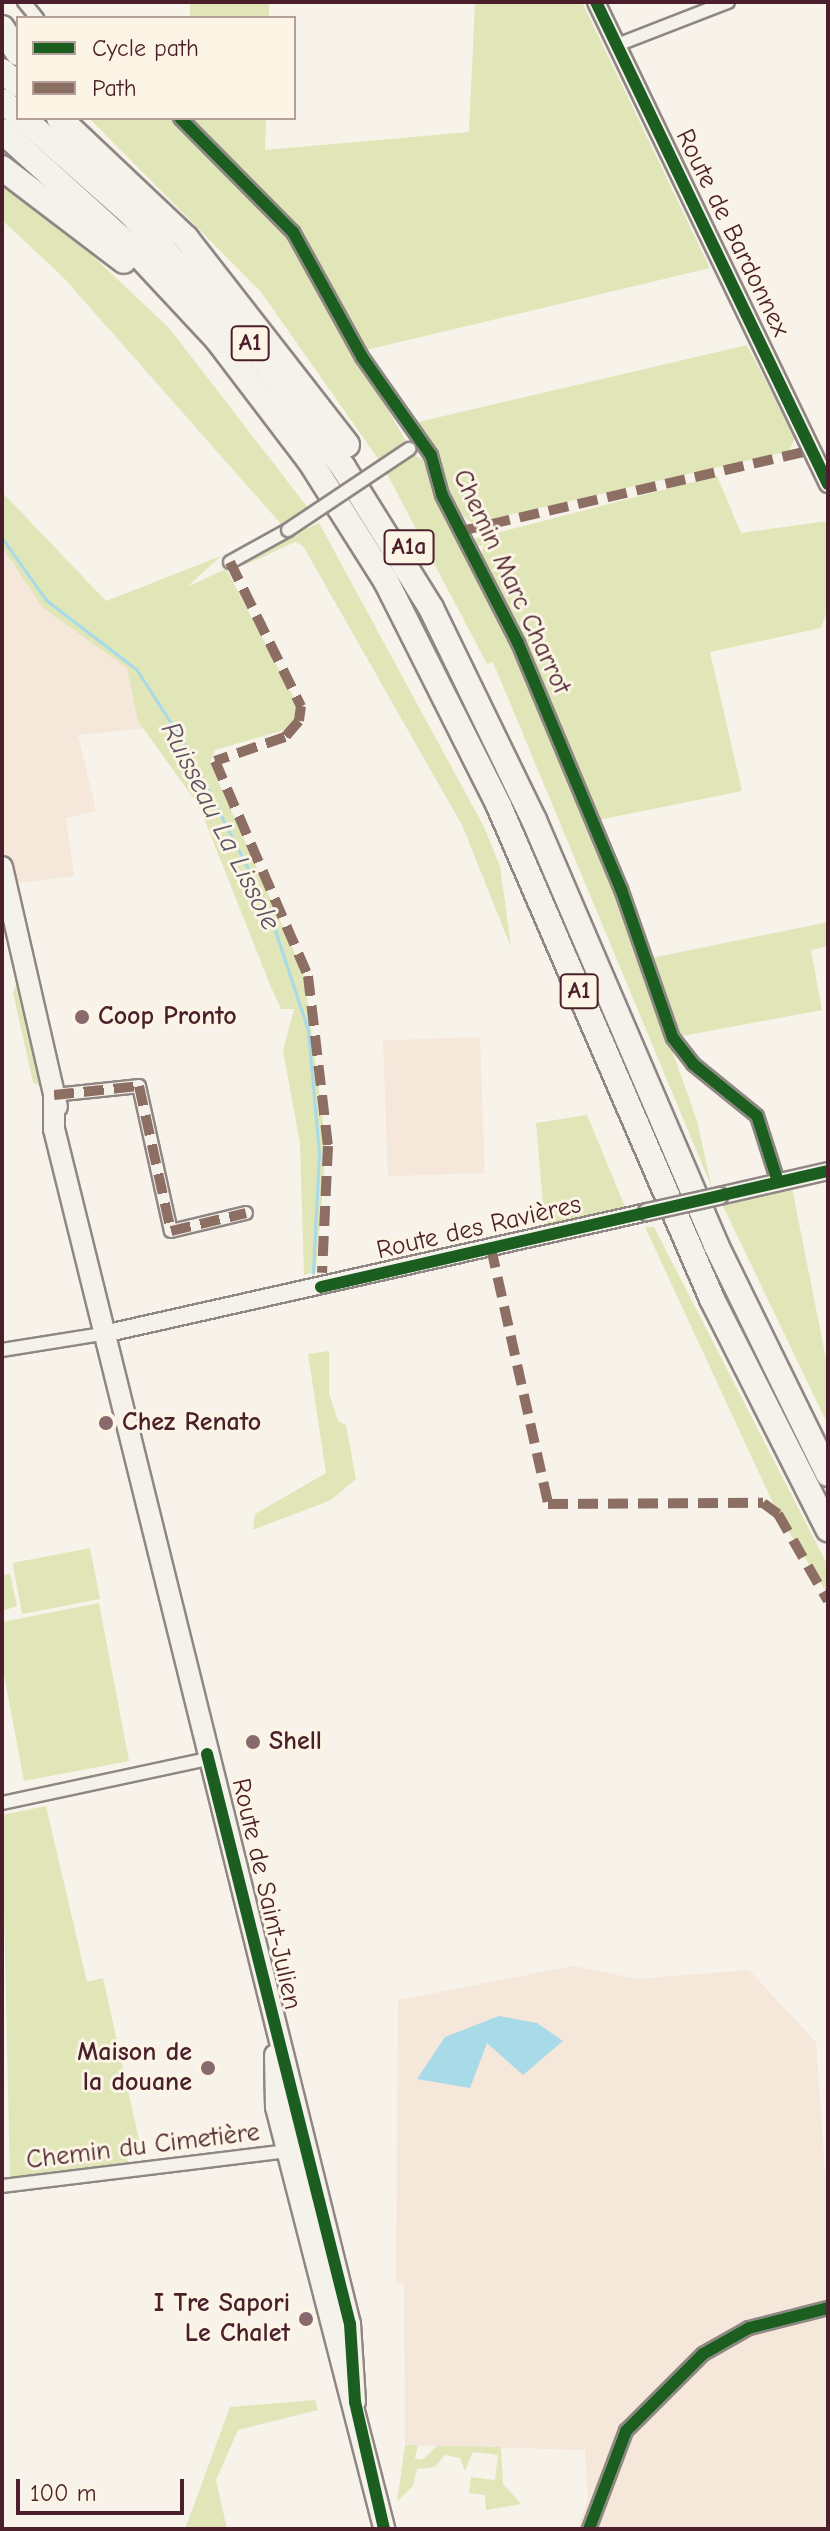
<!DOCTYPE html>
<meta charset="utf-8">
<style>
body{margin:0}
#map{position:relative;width:830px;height:2531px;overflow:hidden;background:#f7f3ea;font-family:"Comic Neue",sans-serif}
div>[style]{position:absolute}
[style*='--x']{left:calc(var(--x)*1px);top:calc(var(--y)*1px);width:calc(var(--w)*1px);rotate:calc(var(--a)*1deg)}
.built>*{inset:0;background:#f5e7da;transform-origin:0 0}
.green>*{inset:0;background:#e0e6b7;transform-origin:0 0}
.water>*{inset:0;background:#a8dae8}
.stream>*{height:3px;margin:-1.5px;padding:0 1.5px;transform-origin:1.5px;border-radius:1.5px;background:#a8dae8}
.roads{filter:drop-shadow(2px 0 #908684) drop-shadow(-2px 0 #908684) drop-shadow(0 2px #908684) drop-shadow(0 -2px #908684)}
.minor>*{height:12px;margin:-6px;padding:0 6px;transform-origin:6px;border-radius:6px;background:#f5f2ec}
.tertiary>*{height:16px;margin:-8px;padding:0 8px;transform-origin:8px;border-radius:8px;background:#f5f2ec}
.primary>*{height:20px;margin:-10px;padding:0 10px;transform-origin:10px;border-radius:10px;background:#f5f2ec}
.motorway>*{height:24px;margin:-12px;padding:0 12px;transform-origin:12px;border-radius:12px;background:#f5f2ec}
.bridges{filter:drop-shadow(2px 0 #908684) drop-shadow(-2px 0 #908684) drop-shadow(0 2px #908684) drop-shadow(0 -2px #908684)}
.minor-bridge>*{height:12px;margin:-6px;padding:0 6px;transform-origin:6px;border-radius:6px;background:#f5f2ec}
.tertiary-bridge>*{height:16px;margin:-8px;padding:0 8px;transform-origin:8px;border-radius:8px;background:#f5f2ec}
.quiet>*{height:10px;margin-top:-5px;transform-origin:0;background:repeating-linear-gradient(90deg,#8d6e63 0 20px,transparent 0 30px)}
.cycleway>*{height:12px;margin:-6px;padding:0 6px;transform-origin:6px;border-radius:6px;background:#1b5e20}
.dots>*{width:22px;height:22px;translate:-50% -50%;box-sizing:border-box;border:4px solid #fcf5e5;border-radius:50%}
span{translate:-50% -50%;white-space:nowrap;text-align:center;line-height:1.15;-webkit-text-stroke:6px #fcf5e5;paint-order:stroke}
.shield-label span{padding:2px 6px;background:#fcf5e5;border:2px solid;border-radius:6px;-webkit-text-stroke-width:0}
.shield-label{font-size:24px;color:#4a1f2b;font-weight:700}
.street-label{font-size:26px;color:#4a1f2b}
.poi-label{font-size:26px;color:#4a1f2b;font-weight:700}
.left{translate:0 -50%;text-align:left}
.right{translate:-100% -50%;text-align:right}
.water-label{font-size:28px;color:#5c5463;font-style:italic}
.frame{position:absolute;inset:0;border:4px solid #4a1f2b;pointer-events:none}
.legend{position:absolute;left:16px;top:16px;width:280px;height:104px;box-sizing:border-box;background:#fcf5e5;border:2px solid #b59f9b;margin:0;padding:10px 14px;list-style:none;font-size:24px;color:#4a1f2b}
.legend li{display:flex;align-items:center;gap:16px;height:40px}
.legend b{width:40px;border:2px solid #b59f9b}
.scale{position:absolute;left:16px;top:2479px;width:168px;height:36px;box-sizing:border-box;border:4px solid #4a1f2b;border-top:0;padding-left:10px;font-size:24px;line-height:28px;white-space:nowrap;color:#4a1f2b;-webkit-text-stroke:6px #fcf5e5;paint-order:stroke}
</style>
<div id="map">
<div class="built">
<i style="clip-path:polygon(2px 547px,43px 608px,127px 668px,146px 728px,78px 735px,96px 811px,66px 818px,74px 876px,10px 884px,2px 852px)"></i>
<i style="left:480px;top:1037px;width:136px;height:97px;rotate:88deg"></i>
<i style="clip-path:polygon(573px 1966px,637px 1979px,749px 1970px,816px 2042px,828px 2214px,828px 2529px,577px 2529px,588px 2499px,585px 2450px,405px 2445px,404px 2283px,396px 2284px,398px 2000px)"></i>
</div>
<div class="green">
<i style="left:190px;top:2px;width:79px;height:17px"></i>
<i style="clip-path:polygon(475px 2px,582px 2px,710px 268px,366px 350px,306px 244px,185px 118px,266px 118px,265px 150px,469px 132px)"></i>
<i style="clip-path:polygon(89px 118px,171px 118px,189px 133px,291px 240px,407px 443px,379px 460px,261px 292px)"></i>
<i style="clip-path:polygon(2px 185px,78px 242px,169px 328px,308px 508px,281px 524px,63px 277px,2px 220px)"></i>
<i style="clip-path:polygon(747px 345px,795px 438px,789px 451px,473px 523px,458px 513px,437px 454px,414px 423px)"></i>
<i style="clip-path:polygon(412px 455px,426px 460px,437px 500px,504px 627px,616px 892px,697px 1121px,712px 1188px,493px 662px,487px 664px,386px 472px)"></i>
<i style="clip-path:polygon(717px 476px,741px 533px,828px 521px,828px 608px,821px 628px,710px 652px,742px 791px,598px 820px,480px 557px,484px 545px,476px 547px,473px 539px)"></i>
<i style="clip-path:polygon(2px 492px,106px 601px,221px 556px,187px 587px,226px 569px,293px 696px,298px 715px,288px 729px,215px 750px,210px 763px,304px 974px,326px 1146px,316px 1272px,304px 1275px,300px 1143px,283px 1051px,294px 1009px,281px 1009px,271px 987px,199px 806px,138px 721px,127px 668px,43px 608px,2px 547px)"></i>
<i style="clip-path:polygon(319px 523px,484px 827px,500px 866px,511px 947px,462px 825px,303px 546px,295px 542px,243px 566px,244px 558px)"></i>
<i style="clip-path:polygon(828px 922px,828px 946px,811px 950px,822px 1010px,677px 1037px,651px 958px)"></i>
<i style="clip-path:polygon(18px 980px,27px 1007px,44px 1089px,33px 1082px,13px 993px)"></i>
<i style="clip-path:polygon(587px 1115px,626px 1209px,545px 1227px,536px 1123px)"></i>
<i style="clip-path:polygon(792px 1188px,828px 1369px,828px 1425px,723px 1206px)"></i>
<i style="clip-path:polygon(645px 1227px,654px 1227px,828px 1566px,828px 1595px,778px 1514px)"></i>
<i style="clip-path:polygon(329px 1351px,329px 1393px,338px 1421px,346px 1425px,356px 1479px,331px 1500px,253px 1530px,255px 1514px,326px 1473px,308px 1354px)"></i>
<i style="left:90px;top:1548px;width:52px;height:79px;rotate:79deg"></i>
<i style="clip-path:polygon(10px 1574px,17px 1606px,2px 1611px,2px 1575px)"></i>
<i style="clip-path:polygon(99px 1603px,129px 1761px,24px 1781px,2px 1664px,2px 1622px)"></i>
<i style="clip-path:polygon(46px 1806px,87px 1982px,103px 1978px,139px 2140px,126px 2141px,128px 2167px,10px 2181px,2px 1815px)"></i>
<i style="clip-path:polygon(315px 2400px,318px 2410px,238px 2430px,216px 2480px,227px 2529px,185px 2529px,230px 2407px)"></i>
<i style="clip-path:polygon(405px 2445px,418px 2445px,415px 2458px,422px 2460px,437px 2446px,501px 2447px,503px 2484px,521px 2504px,486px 2510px,485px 2495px,469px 2493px,471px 2477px,495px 2480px,498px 2455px,473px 2452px,465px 2471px,460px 2458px,445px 2455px,435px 2467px,417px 2469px,413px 2486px,397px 2502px)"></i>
</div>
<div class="water">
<i style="clip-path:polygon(499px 2016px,537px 2023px,563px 2041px,523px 2075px,487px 2043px,470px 2088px,417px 2079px,445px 2037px)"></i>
</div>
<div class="stream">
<i style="--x:2;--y:538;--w:76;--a:54.6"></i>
<i style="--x:46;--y:600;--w:113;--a:37.5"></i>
<i style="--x:136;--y:669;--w:88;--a:57"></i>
<i style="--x:184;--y:743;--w:183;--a:63"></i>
<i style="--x:267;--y:906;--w:131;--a:71.7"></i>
<i style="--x:308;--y:1030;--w:124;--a:84.9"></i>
<i style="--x:319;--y:1154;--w:119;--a:92.9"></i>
</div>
<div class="roads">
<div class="minor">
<i style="--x:24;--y:2;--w:21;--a:51"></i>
<i style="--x:617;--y:45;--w:119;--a:-21.2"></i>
<i style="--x:180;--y:118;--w:161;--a:45.3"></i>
<i style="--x:293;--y:232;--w:143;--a:61.1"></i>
<i style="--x:362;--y:357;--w:120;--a:54.9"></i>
<i style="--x:431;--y:455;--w:41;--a:74.6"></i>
<i style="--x:442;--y:495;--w:166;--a:62.8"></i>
<i style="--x:518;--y:643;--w:267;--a:67.3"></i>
<i style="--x:621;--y:889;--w:158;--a:70.8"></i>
<i style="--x:673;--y:1038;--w:33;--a:52"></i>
<i style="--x:693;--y:1064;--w:82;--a:39.1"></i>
<i style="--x:757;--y:1116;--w:69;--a:72.3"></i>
<i style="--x:230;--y:562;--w:66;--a:-28.9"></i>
<i style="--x:54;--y:1095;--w:85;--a:-6"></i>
<i style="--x:139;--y:1086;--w:148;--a:77.6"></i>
<i style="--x:171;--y:1231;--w:77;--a:-13.5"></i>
<i style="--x:2;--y:1350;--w:107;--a:-9.1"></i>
<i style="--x:2;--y:1803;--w:206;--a:-12.1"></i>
<i style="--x:2;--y:2186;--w:288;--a:-7"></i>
<i style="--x:589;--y:2529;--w:105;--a:-69.3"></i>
<i style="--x:626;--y:2431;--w:109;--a:-45"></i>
<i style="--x:703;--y:2354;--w:53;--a:-29.5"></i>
<i style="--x:749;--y:2328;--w:81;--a:-14.2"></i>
</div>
<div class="tertiary">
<i style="--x:596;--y:2;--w:535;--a:64.3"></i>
<i style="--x:719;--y:1196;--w:112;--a:-12.9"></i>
<i style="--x:108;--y:1333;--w:552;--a:-12.65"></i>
</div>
<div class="primary">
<i style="--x:2;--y:867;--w:246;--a:77.1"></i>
<i style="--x:54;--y:1095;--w:34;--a:90"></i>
<i style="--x:54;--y:1129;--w:1231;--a:76.09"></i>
<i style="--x:350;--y:2324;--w:78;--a:86.3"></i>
<i style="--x:275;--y:2055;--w:52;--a:88.9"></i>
<i style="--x:276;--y:2107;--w:436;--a:75.6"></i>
</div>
<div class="motorway">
<i style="--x:2;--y:28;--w:30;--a:57"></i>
<i style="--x:2;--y:71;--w:21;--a:39"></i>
<i style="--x:2;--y:101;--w:21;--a:39"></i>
<i style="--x:23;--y:118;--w:144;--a:41.6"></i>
<i style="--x:131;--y:214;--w:182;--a:47.5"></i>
<i style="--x:254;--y:348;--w:149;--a:53.2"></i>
<i style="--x:343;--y:467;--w:166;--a:58"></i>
<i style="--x:431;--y:608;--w:236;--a:64.1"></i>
<i style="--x:534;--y:820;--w:462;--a:66.8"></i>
<i style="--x:716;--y:1245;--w:255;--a:63.9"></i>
<i style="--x:59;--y:118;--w:175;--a:43.4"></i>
<i style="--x:186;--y:238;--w:262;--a:52.1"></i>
<i style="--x:2;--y:131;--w:179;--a:42.1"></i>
<i style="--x:135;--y:251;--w:120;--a:47"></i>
<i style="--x:217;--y:339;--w:153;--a:52.7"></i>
<i style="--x:310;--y:461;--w:142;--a:57.7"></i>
<i style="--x:386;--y:581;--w:252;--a:63.3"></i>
<i style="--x:499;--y:806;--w:537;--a:66.63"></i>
<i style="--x:712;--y:1299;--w:258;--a:63.2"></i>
<i style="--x:2;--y:168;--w:153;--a:37.3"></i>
</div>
</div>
<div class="bridges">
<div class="minor-bridge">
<i style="--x:288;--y:530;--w:146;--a:-33.8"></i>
</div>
<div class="tertiary-bridge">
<i style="--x:647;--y:1212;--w:74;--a:-12.5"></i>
</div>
</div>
<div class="quiet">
<i style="--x:461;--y:531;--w:360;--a:-13"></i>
<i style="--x:230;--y:562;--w:161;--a:63.8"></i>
<i style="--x:301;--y:706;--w:15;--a:98"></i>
<i style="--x:299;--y:721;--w:21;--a:131"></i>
<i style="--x:285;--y:737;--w:74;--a:161.1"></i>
<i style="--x:215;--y:761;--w:234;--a:66.6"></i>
<i style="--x:308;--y:976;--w:171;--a:83.3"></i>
<i style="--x:328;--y:1146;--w:127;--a:92.7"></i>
<i style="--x:54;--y:1095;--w:85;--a:-6"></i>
<i style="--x:139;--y:1086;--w:148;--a:77.6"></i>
<i style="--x:171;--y:1231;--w:77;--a:-13.5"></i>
<i style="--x:491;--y:1248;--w:262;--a:77.4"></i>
<i style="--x:548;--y:1504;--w:215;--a:-0.3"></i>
<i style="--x:763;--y:1503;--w:19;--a:36"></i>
<i style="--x:778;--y:1514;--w:100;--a:60.1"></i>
</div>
<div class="cycleway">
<i style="--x:596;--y:2;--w:535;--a:64.3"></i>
<i style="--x:180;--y:118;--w:161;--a:45.3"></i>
<i style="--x:293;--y:232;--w:143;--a:61.1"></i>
<i style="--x:362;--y:357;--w:120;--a:54.9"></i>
<i style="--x:431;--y:455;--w:41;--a:74.6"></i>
<i style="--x:442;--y:495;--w:166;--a:62.8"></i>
<i style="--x:518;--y:643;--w:267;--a:67.3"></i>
<i style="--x:621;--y:889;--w:158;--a:70.8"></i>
<i style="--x:673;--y:1038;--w:33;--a:52"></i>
<i style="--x:693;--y:1064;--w:82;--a:39.1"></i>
<i style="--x:757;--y:1116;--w:69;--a:72.3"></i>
<i style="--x:321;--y:1287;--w:520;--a:-12.89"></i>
<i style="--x:207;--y:1754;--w:588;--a:75.92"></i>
<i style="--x:350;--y:2324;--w:78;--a:86.3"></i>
<i style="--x:355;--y:2402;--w:130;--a:77.1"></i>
<i style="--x:589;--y:2529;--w:105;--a:-69.3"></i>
<i style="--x:626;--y:2431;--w:109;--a:-45"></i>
<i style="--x:703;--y:2354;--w:53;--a:-29.5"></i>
<i style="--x:749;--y:2328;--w:81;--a:-14.2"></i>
</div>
<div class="dots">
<i style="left:82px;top:1017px;background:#87696e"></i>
<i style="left:106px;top:1423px;background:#87696e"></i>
<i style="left:253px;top:1742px;background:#87696e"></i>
<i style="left:208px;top:2068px;background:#87696e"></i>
<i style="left:306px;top:2319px;background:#87696e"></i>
</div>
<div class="shield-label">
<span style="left:250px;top:343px">A1</span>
<span style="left:409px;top:547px">A1a</span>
<span style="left:579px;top:991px">A1</span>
</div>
<div class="street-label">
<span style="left:732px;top:233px;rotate:64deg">Route de Bardonnex</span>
<span style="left:511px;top:582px;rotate:65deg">Chemin Marc Charrot</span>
<span style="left:479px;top:1228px;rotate:-13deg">Route des Ravières</span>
<span style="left:266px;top:1894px;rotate:77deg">Route de Saint-Julien</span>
<span style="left:143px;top:2147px;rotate:-7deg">Chemin du Cimetière</span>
</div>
<div class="poi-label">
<span class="left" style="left:98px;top:1017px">Coop Pronto</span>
<span class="left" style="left:122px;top:1423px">Chez Renato</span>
<span class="left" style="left:269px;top:1742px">Shell</span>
<span class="right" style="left:192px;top:2068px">Maison de<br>la douane</span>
<span class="right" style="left:290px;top:2319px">I Tre Sapori<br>Le Chalet</span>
</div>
<div class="water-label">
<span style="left:221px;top:826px;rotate:63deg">Ruisseau La Lissole</span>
</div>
<div class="frame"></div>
<ul class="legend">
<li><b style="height:10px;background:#1b5e20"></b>Cycle path</li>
<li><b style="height:10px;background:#8d6e63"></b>Path</li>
</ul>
<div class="scale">100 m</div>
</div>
